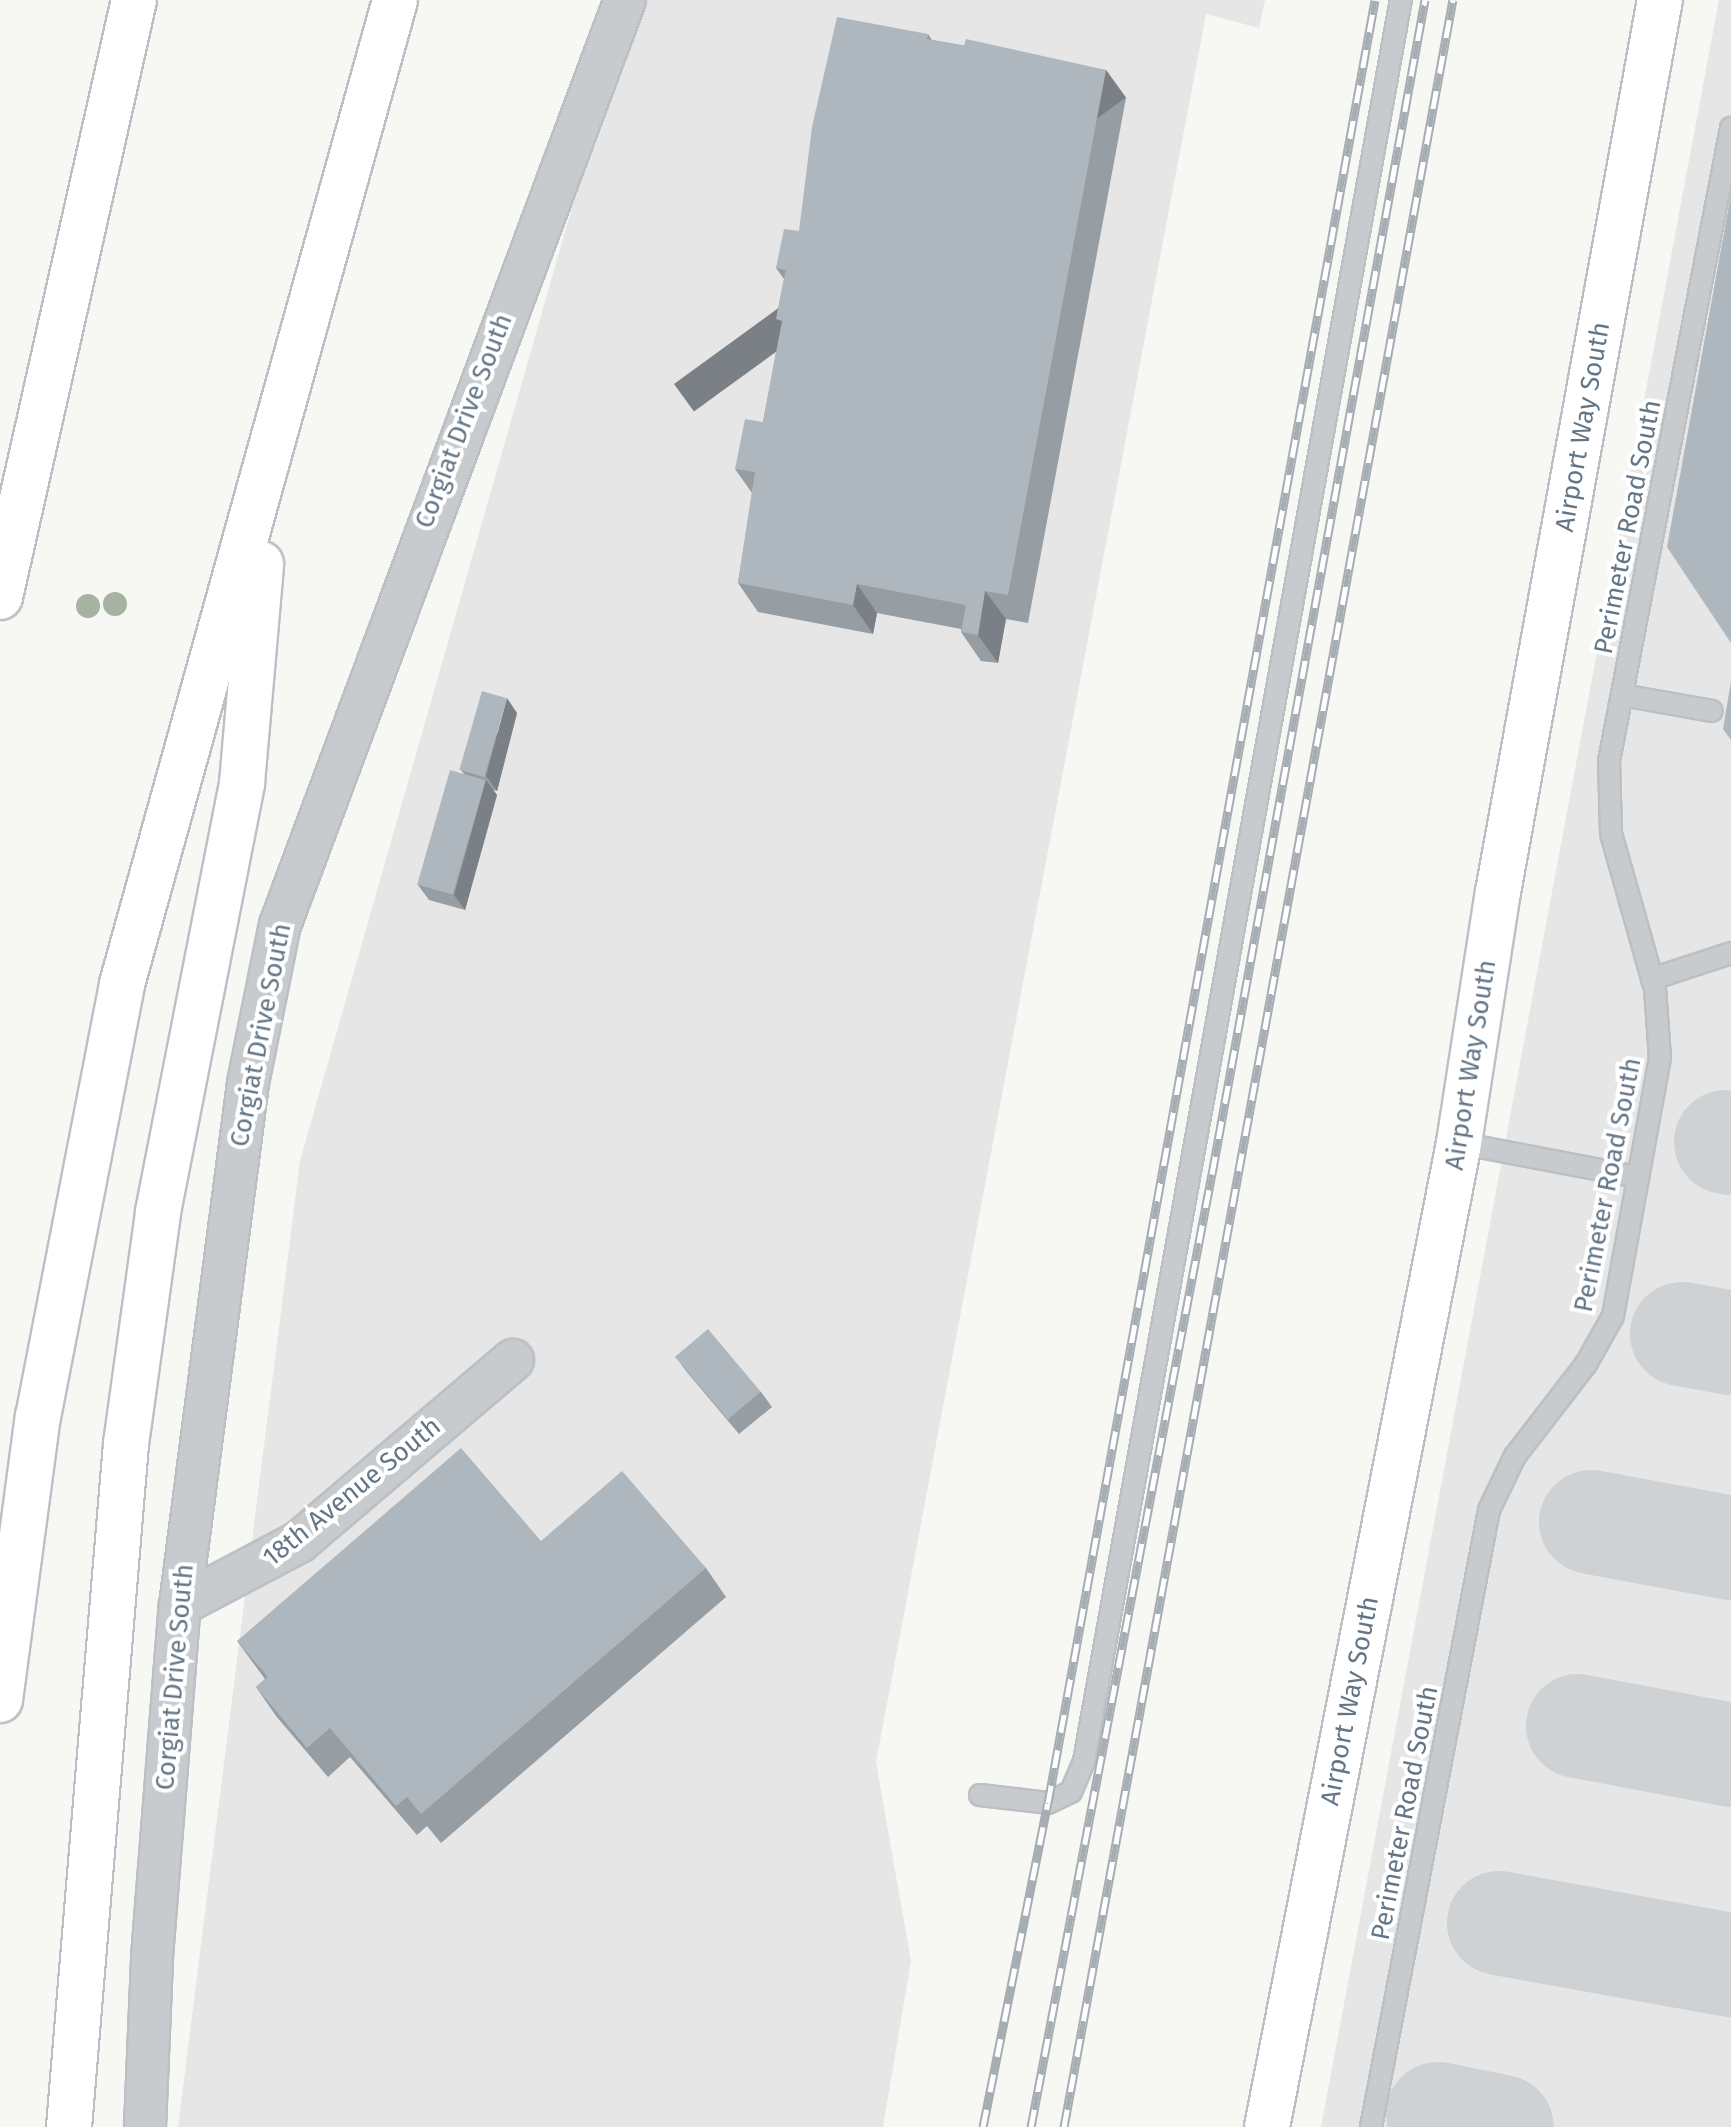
<!DOCTYPE html>
<style>
body{margin:0}
#map{position:relative;width:1731px;height:2127px;overflow:hidden;background:#f7f7f4;font-family:"Fira Sans",sans-serif}
div>[style]{position:absolute}
[style*='--x']{left:calc(var(--x)*1px);top:calc(var(--y)*1px);width:calc(var(--w)*1px);rotate:calc(var(--a)*1deg)}
.built>*{inset:0;background:#e5e6e5}
.taxiway>*{height:104px;margin:-52px;padding:0 52px;transform-origin:52px;border-radius:52px;background:#ced2d4}
.roads{filter:drop-shadow(2px 0 #bbc0c5) drop-shadow(-2px 0 #bbc0c5) drop-shadow(0 2px #bbc0c5) drop-shadow(0 -2px #bbc0c5)}
.service>*{height:20px;margin:-10px;padding:0 10px;transform-origin:10px;border-radius:10px;background:#c7cbce}
.minor>*{height:40px;margin:-20px;padding:0 20px;transform-origin:20px;border-radius:20px;background:#c7cbce}
.secondary>*{height:44px;margin:-22px;padding:0 22px;transform-origin:22px;border-radius:22px;background:#fff}
.motorway>*{height:44px;margin:-22px;padding:0 22px;transform-origin:22px;border-radius:22px;background:#fff}
.rail>*{height:9px;margin-top:-4.5px;transform-origin:0;background:repeating-linear-gradient(90deg,#fff 0 18px,#a6adb3 0 36px);box-sizing:border-box;border-block:2px solid #a6adb3}
.trees>*{width:24px;height:24px;margin:-12px;border-radius:50%;background:#a6b2a2}
.wall>*{inset:0;background:#969da3}
.shaded-wall>*{inset:0;background:#7a8085;transform-origin:0 0}
.building>*{inset:0;background:#afb7be;transform-origin:0 0}
span{translate:-50% -50%;white-space:nowrap;text-align:center;line-height:1.15;-webkit-text-stroke:8px #fff;paint-order:stroke}
.street-label{font-size:26px;color:#637688}
</style>
<div id="map">
<div class="built">
<i style="clip-path:polygon(631px 0,1265px 0,1259px 28px,1206px 14px,876px 1762px,911px 1961px,883px 2127px,178px 2127px,300px 1161px)"></i>
<i style="clip-path:polygon(1719px 0,1731px 0,1731px 2127px,1321px 2127px)"></i>
</div>
<div class="taxiway">
<i style="--x:1726;--y:1142;--w:5;--a:11"></i>
<i style="--x:1682;--y:1334;--w:50;--a:10.4"></i>
<i style="--x:1591;--y:1522;--w:142;--a:10.5"></i>
<i style="--x:1578;--y:1726;--w:156;--a:10.7"></i>
<i style="--x:1499;--y:1923;--w:236;--a:10.3"></i>
<i style="--x:1438;--y:2114;--w:65;--a:11.5"></i>
</div>
<div class="roads">
<div class="service">
<i style="--x:1622;--y:695;--w:91;--a:10.1"></i>
<i style="--x:1652;--y:979;--w:83;--a:-18.2"></i>
<i style="--x:1459;--y:1143;--w:182;--a:10.8"></i>
<i style="--x:980;--y:1795;--w:68;--a:6.7"></i>
<i style="--x:1048;--y:1803;--w:25;--a:-26"></i>
<i style="--x:1071;--y:1792;--w:34;--a:-67"></i>
<i style="--x:1084;--y:1761;--w:1789;--a:-79.8"></i>
<i style="--x:1371;--y:2127;--w:628;--a:-79.17"></i>
<i style="--x:1489;--y:1510;--w:60;--a:-64.3"></i>
<i style="--x:1515;--y:1456;--w:116;--a:-52.3"></i>
<i style="--x:1586;--y:1364;--w:55;--a:-60.6"></i>
<i style="--x:1613;--y:1316;--w:262;--a:-79.7"></i>
<i style="--x:1660;--y:1058;--w:69;--a:-94.1"></i>
<i style="--x:1655;--y:989;--w:162;--a:-105.8"></i>
<i style="--x:1611;--y:833;--w:72;--a:-91.6"></i>
<i style="--x:1609;--y:761;--w:645;--a:-79.09"></i>
</div>
<div class="minor">
<i style="--x:180;--y:1605;--w:135;--a:-27.9"></i>
<i style="--x:299;--y:1542;--w:281;--a:-40.4"></i>
<i style="--x:145;--y:2127;--w:170;--a:-87.6"></i>
<i style="--x:152;--y:1957;--w:353;--a:-85.5"></i>
<i style="--x:180;--y:1605;--w:526;--a:-82.58"></i>
<i style="--x:248;--y:1083;--w:161;--a:-78.6"></i>
<i style="--x:280;--y:925;--w:987;--a:-69.55"></i>
</div>
<div class="secondary">
<i style="--x:1267;--y:2127;--w:1003;--a:-78.96"></i>
<i style="--x:1459;--y:1143;--w:254;--a:-81.2"></i>
<i style="--x:1498;--y:892;--w:907;--a:-79.71"></i>
</div>
<div class="motorway">
<i style="--x:0;--y:597;--w:612;--a:-77.35"></i>
<i style="--x:0;--y:1700;--w:286;--a:-82.4"></i>
<i style="--x:38;--y:1417;--w:441;--a:-79"></i>
<i style="--x:122;--y:984;--w:1021;--a:-74.49"></i>
<i style="--x:69;--y:2127;--w:685;--a:-85.23"></i>
<i style="--x:126;--y:1444;--w:234;--a:-82.1"></i>
<i style="--x:158;--y:1212;--w:437;--a:-78.9"></i>
<i style="--x:242;--y:783;--w:220;--a:-85"></i>
</div>
</div>
<div class="rail">
<i style="--x:983;--y:2127;--w:330;--a:-78.7"></i>
<i style="--x:1048;--y:1803;--w:1832;--a:-79.72"></i>
<i style="--x:1031;--y:2127;--w:970;--a:-79.25"></i>
<i style="--x:1212;--y:1174;--w:1193;--a:-79.72"></i>
<i style="--x:1064;--y:2127;--w:2162;--a:-79.64"></i>
</div>
<div class="trees">
<i style="left:115px;top:604px"></i>
<i style="left:88px;top:606px"></i>
</div>
<div class="wall">
<i style="clip-path:polygon(928px 34px,932px 40px,1106px 70px,1126px 98px,1028px 623px,1006px 619px,998px 663px,981px 661px,961px 632px,961px 629px,877px 613px,873px 634px,758px 612px,738px 583px,752px 493px,735px 469px,763px 422px,781px 326px,776px 319px,784px 279px,776px 268px,799px 231px)"></i>
<i style="clip-path:polygon(517px 713px,497px 791px,493px 790px,497px 795px,465px 910px,429px 900px,418px 885px,464px 774px,461px 770px)"></i>
<i style="clip-path:polygon(675px 1356px,761px 1392px,772px 1407px,739px 1434px,686px 1371px)"></i>
<i style="clip-path:polygon(541px 1541px,706px 1568px,726px 1597px,441px 1843px,427px 1826px,417px 1835px,350px 1757px,328px 1777px,276px 1716px,256px 1687px,265px 1679px,237px 1641px)"></i>
</div>
<div class="shaded-wall">
<i style="left:1106px;top:70px;width:34px;height:534px;rotate:54deg"></i>
<i style="clip-path:polygon(857px 584px,877px 613px,873px 634px,853px 605px)"></i>
<i style="clip-path:polygon(985px 591px,1006px 619px,998px 663px,978px 635px)"></i>
<i style="clip-path:polygon(507px 698px,517px 713px,497px 791px,486px 776px)"></i>
<i style="clip-path:polygon(486px 780px,497px 795px,465px 910px,454px 895px)"></i>
</div>
<div class="building">
<i style="clip-path:polygon(837px 17px,928px 34px,927px 39px,964px 46px,966px 39px,1106px 70px,1008px 595px,985px 591px,978px 635px,961px 632px,966px 605px,857px 584px,853px 605px,738px 583px,755px 472px,735px 469px,745px 419px,763px 422px,782px 321px,776px 319px,786px 270px,776px 268px,784px 229px,799px 231px,812px 127px)"></i>
<i style="clip-path:polygon(1731px 194px,1731px 643px,1667px 547px)"></i>
<i style="clip-path:polygon(1731px 681px,1731px 740px,1723px 729px)"></i>
<i style="left:482px;top:691px;width:26px;height:82px;rotate:16deg"></i>
<i style="left:450px;top:770px;width:37px;height:119px;rotate:16deg"></i>
<i style="left:708px;top:1329px;width:82px;height:43px;rotate:50deg"></i>
<i style="clip-path:polygon(461px 1448px,541px 1541px,622px 1471px,706px 1568px,421px 1814px,407px 1797px,396px 1806px,330px 1728px,307px 1748px,256px 1687px,268px 1677px,237px 1641px)"></i>
</div>
<div class="street-label">
<span style="left:464px;top:421px;rotate:-69deg">Corgiat Drive South</span>
<span style="left:1583px;top:427px;rotate:-80deg">Airport Way South</span>
<span style="left:1628px;top:527px;rotate:-79deg">Perimeter Road South</span>
<span style="left:261px;top:1035px;rotate:-79deg">Corgiat Drive South</span>
<span style="left:1471px;top:1065px;rotate:-81deg">Airport Way South</span>
<span style="left:1608px;top:1185px;rotate:-79deg">Perimeter Road South</span>
<span style="left:352px;top:1492px;rotate:-39deg">18th Avenue South</span>
<span style="left:175px;top:1677px;rotate:-85deg">Corgiat Drive South</span>
<span style="left:1350px;top:1701px;rotate:-79deg">Airport Way South</span>
<span style="left:1405px;top:1813px;rotate:-79deg">Perimeter Road South</span>
</div>
</div>
